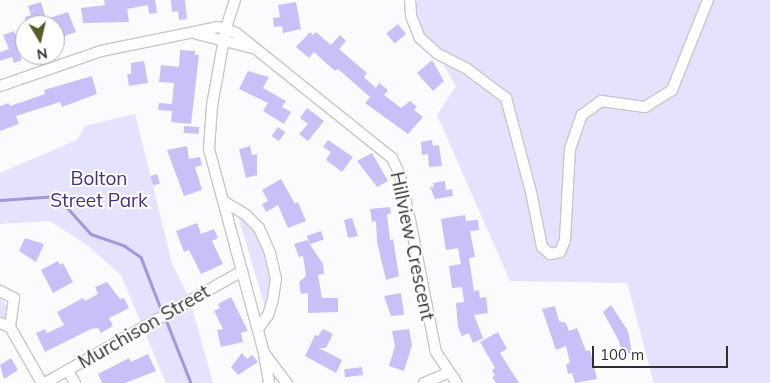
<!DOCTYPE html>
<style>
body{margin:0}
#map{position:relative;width:770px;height:383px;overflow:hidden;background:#fbfbfe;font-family:Mulish,sans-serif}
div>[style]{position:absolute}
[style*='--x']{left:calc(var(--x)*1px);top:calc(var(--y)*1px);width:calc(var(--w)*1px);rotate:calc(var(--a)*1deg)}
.green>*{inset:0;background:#e5e2fd}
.stream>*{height:2.5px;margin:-1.25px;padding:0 1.25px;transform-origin:1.25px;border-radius:1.25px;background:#a297d9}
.building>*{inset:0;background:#c8c0f7;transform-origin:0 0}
.roads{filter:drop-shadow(1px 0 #c7c7ca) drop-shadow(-1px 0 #c7c7ca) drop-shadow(0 1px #c7c7ca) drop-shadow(0 -1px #c7c7ca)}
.minor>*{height:10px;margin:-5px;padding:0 5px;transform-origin:5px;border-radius:5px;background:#fff}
span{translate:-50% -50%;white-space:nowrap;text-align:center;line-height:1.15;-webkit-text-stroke:4px #fff;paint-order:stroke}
.park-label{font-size:19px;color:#45307e}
.street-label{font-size:19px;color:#303031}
.north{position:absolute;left:15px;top:15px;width:50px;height:50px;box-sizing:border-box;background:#fff;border:1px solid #acacad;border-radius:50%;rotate:171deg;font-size:14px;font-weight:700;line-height:20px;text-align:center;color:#303031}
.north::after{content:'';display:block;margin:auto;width:18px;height:22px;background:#585a28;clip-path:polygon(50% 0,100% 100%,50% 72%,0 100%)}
.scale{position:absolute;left:592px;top:346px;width:136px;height:22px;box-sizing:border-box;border:2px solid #303031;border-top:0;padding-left:6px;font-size:15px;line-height:18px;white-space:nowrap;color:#303031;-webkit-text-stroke:4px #fff;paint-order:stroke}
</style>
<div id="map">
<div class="green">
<i style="clip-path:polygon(417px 0,770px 0,770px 383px,654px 383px,627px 283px,510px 281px,437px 115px,456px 86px,410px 9px)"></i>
<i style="clip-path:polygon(135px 114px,172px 263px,190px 300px,213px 383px,166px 383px,121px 275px,87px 245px,50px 221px,0 224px,0 173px,77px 140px,85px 126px)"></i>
<i style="clip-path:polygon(238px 216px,247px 218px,261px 235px,272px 282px,266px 310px)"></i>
<i style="clip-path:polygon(0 298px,9px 308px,6px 321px,0 317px)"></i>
</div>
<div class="stream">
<i style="--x:0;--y:200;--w:57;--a:-4"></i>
<i style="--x:57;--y:196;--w:51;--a:48.2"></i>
<i style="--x:91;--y:234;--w:36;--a:19"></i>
<i style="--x:125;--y:246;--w:19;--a:35"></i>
<i style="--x:141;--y:257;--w:56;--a:69"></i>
<i style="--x:167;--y:322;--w:66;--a:68.5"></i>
</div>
<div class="building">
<i style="clip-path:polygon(104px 0,155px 0,157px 13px,149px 14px,148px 5px,127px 9px,129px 22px,83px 23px,81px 8px,105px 5px)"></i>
<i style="clip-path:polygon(171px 0,185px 0,187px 19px,179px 20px,178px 11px,172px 12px)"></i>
<i style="clip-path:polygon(41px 2px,46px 19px,68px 12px,76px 32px,62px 37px,58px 25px,27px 25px,25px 17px,31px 15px,28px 6px)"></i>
<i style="clip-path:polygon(296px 2px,301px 29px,283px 33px,282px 26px,274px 27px,273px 18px,280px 17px,278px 5px)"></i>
<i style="left:398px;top:24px;width:13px;height:15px;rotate:51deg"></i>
<i style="clip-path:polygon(14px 31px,15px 34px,23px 31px,25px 35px,25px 50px,19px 52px,22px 60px,14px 63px,12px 57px,0 61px,0 52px,9px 49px,3px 35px)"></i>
<i style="clip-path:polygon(310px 32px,313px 35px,316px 32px,331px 45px,340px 35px,346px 41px,339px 49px,367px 73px,364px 77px,376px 88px,379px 83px,388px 90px,384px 95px,401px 108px,410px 101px,417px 107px,414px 110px,423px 117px,408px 134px,365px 103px,370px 97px,338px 69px,335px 71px,314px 52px,309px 58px,296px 47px)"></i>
<i style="clip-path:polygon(180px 50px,195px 51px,195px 55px,199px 55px,191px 124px,171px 122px,172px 111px,158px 110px,159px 103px,172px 104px,174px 83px,159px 82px,161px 65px,179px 67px)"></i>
<i style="clip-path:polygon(432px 60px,444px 81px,433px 91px,417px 73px)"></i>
<i style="clip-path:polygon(144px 61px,148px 83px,129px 86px,127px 74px,131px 74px,131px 63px)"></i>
<i style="clip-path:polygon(248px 71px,269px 77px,263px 88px,286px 101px,282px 107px,291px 112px,284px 124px,263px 111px,268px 103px,239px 89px)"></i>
<i style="clip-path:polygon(92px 76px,97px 94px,62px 107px,60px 102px,16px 116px,19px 124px,0 131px,0 106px,9px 103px,10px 106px,45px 94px,44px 90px)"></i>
<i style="clip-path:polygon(307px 108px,324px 121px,308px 141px,299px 134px,308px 124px,300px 118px)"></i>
<i style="left:184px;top:126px;width:15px;height:7px;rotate:4deg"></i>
<i style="left:278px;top:127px;width:9px;height:11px;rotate:36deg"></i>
<i style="clip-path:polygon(328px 140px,353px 157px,342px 172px,326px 160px,331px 152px,323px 147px)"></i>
<i style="clip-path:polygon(432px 140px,433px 146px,439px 145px,442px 166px,429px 167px,428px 154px,422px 155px,421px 142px)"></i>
<i style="clip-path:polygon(187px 146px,189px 159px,200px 157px,202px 165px,195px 167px,202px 190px,184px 196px,167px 150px)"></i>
<i style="clip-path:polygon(250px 146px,252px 155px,257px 154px,257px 175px,246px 178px,239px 149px)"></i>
<i style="clip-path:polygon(372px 153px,388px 181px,377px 187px,357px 161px)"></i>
<i style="left:157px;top:174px;width:10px;height:7px;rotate:73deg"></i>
<i style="clip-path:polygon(281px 179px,295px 204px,298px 202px,306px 221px,288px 228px,278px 205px,266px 212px,262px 204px,268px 201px,262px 190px)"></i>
<i style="clip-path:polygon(445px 181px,446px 190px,452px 189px,453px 196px,435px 199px,430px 187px,434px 187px,433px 183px)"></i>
<i style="clip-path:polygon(390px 207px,391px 214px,387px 214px,390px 240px,393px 239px,399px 276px,386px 280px,377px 242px,376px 221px,372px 222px,370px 209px)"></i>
<i style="clip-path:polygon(465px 215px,466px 221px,478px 220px,479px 230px,470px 231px,475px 257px,469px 258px,474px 291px,479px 290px,480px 298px,486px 297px,488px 313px,474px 315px,483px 338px,473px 343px,469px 333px,462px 336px,458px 327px,456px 303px,464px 302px,462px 287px,452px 288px,449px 266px,461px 264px,458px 248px,446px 250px,441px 219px)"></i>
<i style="clip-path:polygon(352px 218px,358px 236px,348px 238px,344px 220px)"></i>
<i style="clip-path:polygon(197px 223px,201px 234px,214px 229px,218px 238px,212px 241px,223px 264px,201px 274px,189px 250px,184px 252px,176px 231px)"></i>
<i style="left:321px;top:231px;width:9px;height:15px;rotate:72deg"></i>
<i style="clip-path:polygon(25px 238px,44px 244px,36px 262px,19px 251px)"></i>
<i style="clip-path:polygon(307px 240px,323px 264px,324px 274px,318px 275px,322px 298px,338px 298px,338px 312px,308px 313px,308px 293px,301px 294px,299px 282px,306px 276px,303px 256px,299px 257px,294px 244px)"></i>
<i style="clip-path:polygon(58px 261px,60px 265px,63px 263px,73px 282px,53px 293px,41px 270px)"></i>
<i style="clip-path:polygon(107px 282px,120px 299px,124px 298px,129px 308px,109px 318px,113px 326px,101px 333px,98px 328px,91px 329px,45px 352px,36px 333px,45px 329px,47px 333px,64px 325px,57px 312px,83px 298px,85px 301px,98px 294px,95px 287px)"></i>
<i style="clip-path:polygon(401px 293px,404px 315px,391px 316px,384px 296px)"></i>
<i style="clip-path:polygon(231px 297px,248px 331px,241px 333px,243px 342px,221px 347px,217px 330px,223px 329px,214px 311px,220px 308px,218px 304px)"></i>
<i style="clip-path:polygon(611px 305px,628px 331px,632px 353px,622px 355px,619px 341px,603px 312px)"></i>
<i style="clip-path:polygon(555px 306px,559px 321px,566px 323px,569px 331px,577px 328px,586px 351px,590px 350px,597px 379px,575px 383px,572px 373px,568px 374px,566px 364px,570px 363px,566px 346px,556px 350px,542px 309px)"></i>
<i style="clip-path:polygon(323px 329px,333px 334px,326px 348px,319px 348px,342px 360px,336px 373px,305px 356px,315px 335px,318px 336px)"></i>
<i style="clip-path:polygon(409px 329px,412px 345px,404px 371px,389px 366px,395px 346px,392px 331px)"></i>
<i style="clip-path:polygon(498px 332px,507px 349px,500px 353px,519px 383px,496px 383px,492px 377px,495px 376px,492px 370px,495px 368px,480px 342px)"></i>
<i style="clip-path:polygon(242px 353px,247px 359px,252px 355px,258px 362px,238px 375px,231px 367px)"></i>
<i style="clip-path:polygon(148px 354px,156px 371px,125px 383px,102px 383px,98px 374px,129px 358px,131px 362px)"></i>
<i style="clip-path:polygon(11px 358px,18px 370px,4px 379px,0 365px)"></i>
<i style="left:362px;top:367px;width:8px;height:18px;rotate:83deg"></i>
</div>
<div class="roads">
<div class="minor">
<i style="--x:235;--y:0;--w:29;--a:108"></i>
<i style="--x:226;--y:28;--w:79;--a:100.2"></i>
<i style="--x:212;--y:106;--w:43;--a:94"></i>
<i style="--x:209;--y:149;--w:211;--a:74.9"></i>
<i style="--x:264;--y:353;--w:38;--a:53"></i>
<i style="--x:410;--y:0;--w:16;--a:86"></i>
<i style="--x:411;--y:16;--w:24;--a:68"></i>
<i style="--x:420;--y:38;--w:24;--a:42"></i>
<i style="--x:438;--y:54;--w:33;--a:27"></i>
<i style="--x:467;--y:69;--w:49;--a:36.6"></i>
<i style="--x:506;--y:98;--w:97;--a:75.1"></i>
<i style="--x:531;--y:192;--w:56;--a:78.7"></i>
<i style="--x:542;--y:247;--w:11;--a:41"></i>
<i style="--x:550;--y:254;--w:10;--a:-11"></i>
<i style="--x:560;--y:252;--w:13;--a:-67"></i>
<i style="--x:565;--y:240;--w:91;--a:-86.9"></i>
<i style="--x:570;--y:149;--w:36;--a:-71"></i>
<i style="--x:582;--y:115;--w:24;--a:-36"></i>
<i style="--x:601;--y:101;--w:44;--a:7.8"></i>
<i style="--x:645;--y:107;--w:32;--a:-32"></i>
<i style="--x:672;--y:90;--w:97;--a:-68.2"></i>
<i style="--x:197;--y:34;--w:58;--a:14"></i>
<i style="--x:0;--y:86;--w:107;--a:-19.1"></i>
<i style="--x:101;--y:51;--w:119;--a:-11.6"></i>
<i style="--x:218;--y:27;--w:19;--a:18"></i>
<i style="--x:236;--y:33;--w:200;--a:38.7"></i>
<i style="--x:392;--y:158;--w:19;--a:65"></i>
<i style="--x:400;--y:175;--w:46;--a:77.5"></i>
<i style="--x:410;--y:220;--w:135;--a:78.9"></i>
<i style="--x:436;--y:352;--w:37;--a:56"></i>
<i style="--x:223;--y:201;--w:27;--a:31"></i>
<i style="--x:246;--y:215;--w:18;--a:45"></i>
<i style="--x:259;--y:228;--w:27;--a:66"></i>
<i style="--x:270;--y:253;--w:27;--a:77"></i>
<i style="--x:276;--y:279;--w:20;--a:99"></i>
<i style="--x:273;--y:299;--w:17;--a:107"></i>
<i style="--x:268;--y:315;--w:17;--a:126"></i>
<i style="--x:0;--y:291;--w:16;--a:27"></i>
<i style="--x:14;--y:298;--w:29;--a:98"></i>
<i style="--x:0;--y:323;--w:11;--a:22"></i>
<i style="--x:10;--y:327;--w:64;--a:60.3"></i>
<i style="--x:264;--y:354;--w:29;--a:80"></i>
<i style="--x:68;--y:371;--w:14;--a:60"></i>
<i style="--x:45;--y:383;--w:227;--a:-29.6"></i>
<i style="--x:424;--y:383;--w:26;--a:-23"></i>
</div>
</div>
<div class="park-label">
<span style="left:99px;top:190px">Bolton<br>Street Park</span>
</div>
<div class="street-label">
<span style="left:412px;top:246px;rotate:78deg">Hillview Crescent</span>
<span style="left:144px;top:327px;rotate:-30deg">Murchison Street</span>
</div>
<div class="north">N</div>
<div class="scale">100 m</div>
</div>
